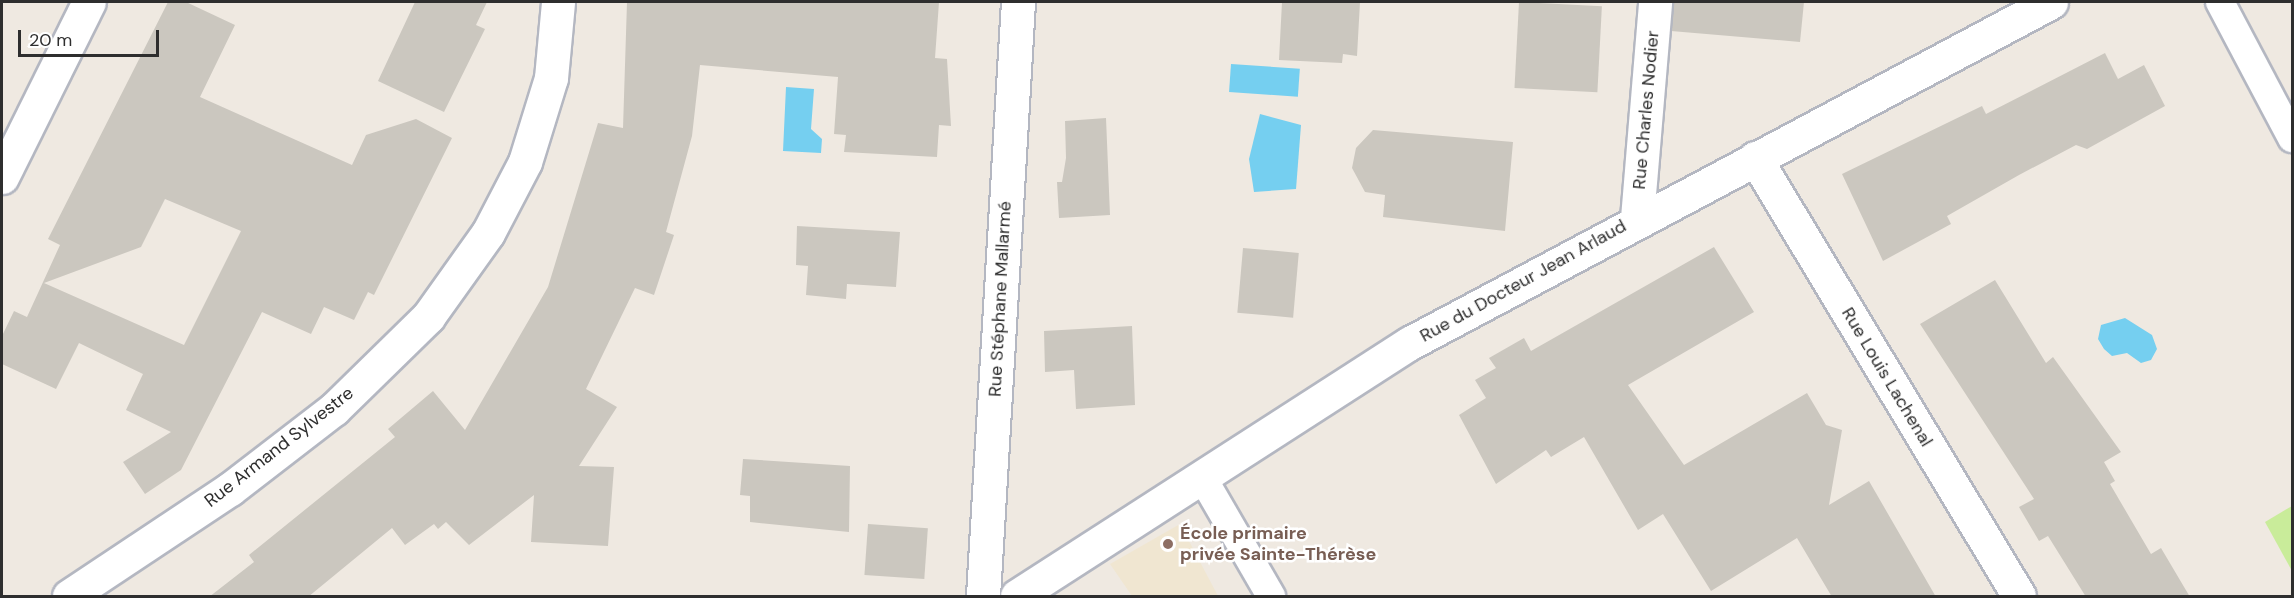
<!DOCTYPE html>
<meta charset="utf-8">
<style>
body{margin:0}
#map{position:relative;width:2294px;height:598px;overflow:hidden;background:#efe9e1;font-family:"DM Sans",sans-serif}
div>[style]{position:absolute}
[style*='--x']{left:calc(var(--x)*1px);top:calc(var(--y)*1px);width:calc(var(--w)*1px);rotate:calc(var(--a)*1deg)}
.education>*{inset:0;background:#f0e6d1}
.pitch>*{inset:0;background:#c9ec9a}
.water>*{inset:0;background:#75cff0;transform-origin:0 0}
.building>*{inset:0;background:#cbc7bf;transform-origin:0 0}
.roads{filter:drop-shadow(2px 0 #b4b7c1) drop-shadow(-2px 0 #b4b7c1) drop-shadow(0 2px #b4b7c1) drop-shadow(0 -2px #b4b7c1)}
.service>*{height:28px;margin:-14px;padding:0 14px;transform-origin:14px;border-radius:14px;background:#fff}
.minor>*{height:33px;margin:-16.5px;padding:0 16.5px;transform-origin:16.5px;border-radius:16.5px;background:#fff}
.dots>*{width:16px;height:16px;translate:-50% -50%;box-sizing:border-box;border:3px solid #fff;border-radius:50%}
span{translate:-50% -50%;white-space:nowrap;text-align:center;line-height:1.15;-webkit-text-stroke:5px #fff;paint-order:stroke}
.street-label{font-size:18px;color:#2e2e2e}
.education-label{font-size:18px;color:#785e54;font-weight:700}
.left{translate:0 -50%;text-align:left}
.frame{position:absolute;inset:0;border:3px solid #2e2e2e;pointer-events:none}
.scale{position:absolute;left:18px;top:30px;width:141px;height:27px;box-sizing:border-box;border:3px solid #2e2e2e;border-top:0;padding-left:8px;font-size:18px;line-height:21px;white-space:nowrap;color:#2e2e2e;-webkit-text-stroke:4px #fff;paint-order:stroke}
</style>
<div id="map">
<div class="education">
<i style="clip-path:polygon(1180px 524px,1218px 596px,1132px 596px,1110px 564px)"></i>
</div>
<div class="pitch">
<i style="clip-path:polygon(2292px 506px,2292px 571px,2265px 522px)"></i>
</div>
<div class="water">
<i style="left:1231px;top:64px;width:69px;height:28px;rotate:4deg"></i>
<i style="clip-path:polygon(786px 87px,814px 89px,811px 129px,822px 139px,821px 153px,783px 151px)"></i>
<i style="clip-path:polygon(1260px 114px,1301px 125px,1296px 189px,1254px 192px,1249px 159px)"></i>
<i style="clip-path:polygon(2125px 318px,2152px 335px,2157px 349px,2151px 360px,2141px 363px,2127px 353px,2112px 356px,2104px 349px,2098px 339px,2101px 325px)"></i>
</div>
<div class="building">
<i style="clip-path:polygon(evenodd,168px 2px,186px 2px,235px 25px,200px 97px,352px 165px,366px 135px,416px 119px,452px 138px,374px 295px,368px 292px,354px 320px,324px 307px,311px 334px,262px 312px,181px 470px,145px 494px,123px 462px,171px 432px,126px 410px,143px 374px,79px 343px,56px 389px,2px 364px,2px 336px,14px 311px,27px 317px,60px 245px,48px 239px,168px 2px,165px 199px,241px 231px,184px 345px,44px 283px,141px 247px,165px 199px)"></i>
<i style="clip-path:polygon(415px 2px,487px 2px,476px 25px,485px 29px,444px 112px,378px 81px)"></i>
<i style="clip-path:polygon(627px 2px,939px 2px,935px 58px,947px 59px,951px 126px,939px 125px,937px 157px,844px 152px,846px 135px,834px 134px,838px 77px,700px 65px,692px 136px,666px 232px,674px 235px,654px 295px,635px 288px,586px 389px,617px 407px,579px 466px,614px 467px,608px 546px,531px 542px,534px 495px,469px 545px,446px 522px,438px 529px,434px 524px,405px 545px,392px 528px,308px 597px,209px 597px,254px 562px,249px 555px,395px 437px,388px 429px,433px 391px,465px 430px,548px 287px,598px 123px,623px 128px)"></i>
<i style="clip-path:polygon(1282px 2px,1360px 2px,1357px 56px,1343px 54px,1342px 63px,1279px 60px)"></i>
<i style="left:1519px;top:2px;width:83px;height:86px;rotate:3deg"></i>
<i style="clip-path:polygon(1673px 2px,1804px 2px,1800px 42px,1671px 31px)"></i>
<i style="clip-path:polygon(2105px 53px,2118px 79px,2144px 65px,2165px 106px,2087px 149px,2076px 145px,2019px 175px,1947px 216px,1951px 224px,1883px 261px,1842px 174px,1982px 106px,1986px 114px)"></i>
<i style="clip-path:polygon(1106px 118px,1110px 215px,1059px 218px,1057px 182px,1062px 182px,1066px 158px,1065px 121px)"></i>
<i style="clip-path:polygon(1373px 130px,1513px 142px,1505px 231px,1383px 217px,1385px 195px,1365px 192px,1352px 168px,1356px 148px)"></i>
<i style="clip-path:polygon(797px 226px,900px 232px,896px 287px,847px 284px,846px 299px,806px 295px,808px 266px,796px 265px)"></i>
<i style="clip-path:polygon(1714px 247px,1754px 312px,1628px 385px,1684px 465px,1807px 393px,1826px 425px,1842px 430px,1829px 505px,1869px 481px,1936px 597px,1832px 597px,1797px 538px,1711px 591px,1663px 514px,1638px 530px,1584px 437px,1551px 457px,1546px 450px,1496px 484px,1459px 415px,1486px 398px,1475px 380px,1496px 368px,1489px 358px,1524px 338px,1531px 351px)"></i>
<i style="left:1243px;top:248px;width:56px;height:65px;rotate:5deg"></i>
<i style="clip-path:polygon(1995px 280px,2046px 363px,2053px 357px,2121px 452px,2104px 462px,2115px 481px,2110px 484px,2151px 554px,2161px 548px,2190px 597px,2086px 597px,2048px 536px,2039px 541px,2019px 507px,2034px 499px,1920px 324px)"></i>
<i style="clip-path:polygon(1132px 326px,1135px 405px,1076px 409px,1074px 370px,1045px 372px,1044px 331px)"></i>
<i style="clip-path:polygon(743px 459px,850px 466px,849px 532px,750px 522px,750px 496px,740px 495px)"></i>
<i style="left:868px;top:524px;width:60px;height:51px;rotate:4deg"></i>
</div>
<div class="roads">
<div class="service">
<i style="--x:2220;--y:2;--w:154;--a:62.1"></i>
<i style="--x:1202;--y:477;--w:138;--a:59.9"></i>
</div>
<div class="minor">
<i style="--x:1755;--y:158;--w:511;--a:58.92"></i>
<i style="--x:2;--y:177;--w:195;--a:-63.6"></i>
<i style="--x:1637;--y:218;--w:217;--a:-85.2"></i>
<i style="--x:69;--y:596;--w:193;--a:-33.6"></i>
<i style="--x:230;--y:489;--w:131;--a:-37.6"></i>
<i style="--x:334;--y:409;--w:132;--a:-44.4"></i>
<i style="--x:428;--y:317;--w:103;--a:-54.5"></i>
<i style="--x:488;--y:233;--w:80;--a:-62.5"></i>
<i style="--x:525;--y:162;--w:88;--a:-72.8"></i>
<i style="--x:551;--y:78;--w:76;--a:-84.7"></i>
<i style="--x:983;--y:596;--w:595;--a:-86.63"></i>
<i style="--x:1017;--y:596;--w:467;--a:-32.8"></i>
<i style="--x:1410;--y:343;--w:726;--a:-28.01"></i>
</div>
</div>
<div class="dots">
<i style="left:1168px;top:544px;background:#8d6e63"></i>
</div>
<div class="street-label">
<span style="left:1646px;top:110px;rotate:-85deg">Rue Charles Nodier</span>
<span style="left:1523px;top:281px;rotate:-29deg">Rue du Docteur Jean Arlaud</span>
<span style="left:1000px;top:299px;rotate:-87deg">Rue Stéphane Mallarmé</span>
<span style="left:1887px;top:377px;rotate:59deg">Rue Louis Lachenal</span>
<span style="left:279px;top:447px;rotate:-38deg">Rue Armand Sylvestre</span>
</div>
<div class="education-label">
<span class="left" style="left:1180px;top:544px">École primaire<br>privée Sainte-Thérèse</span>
</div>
<div class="frame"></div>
<div class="scale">20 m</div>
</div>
